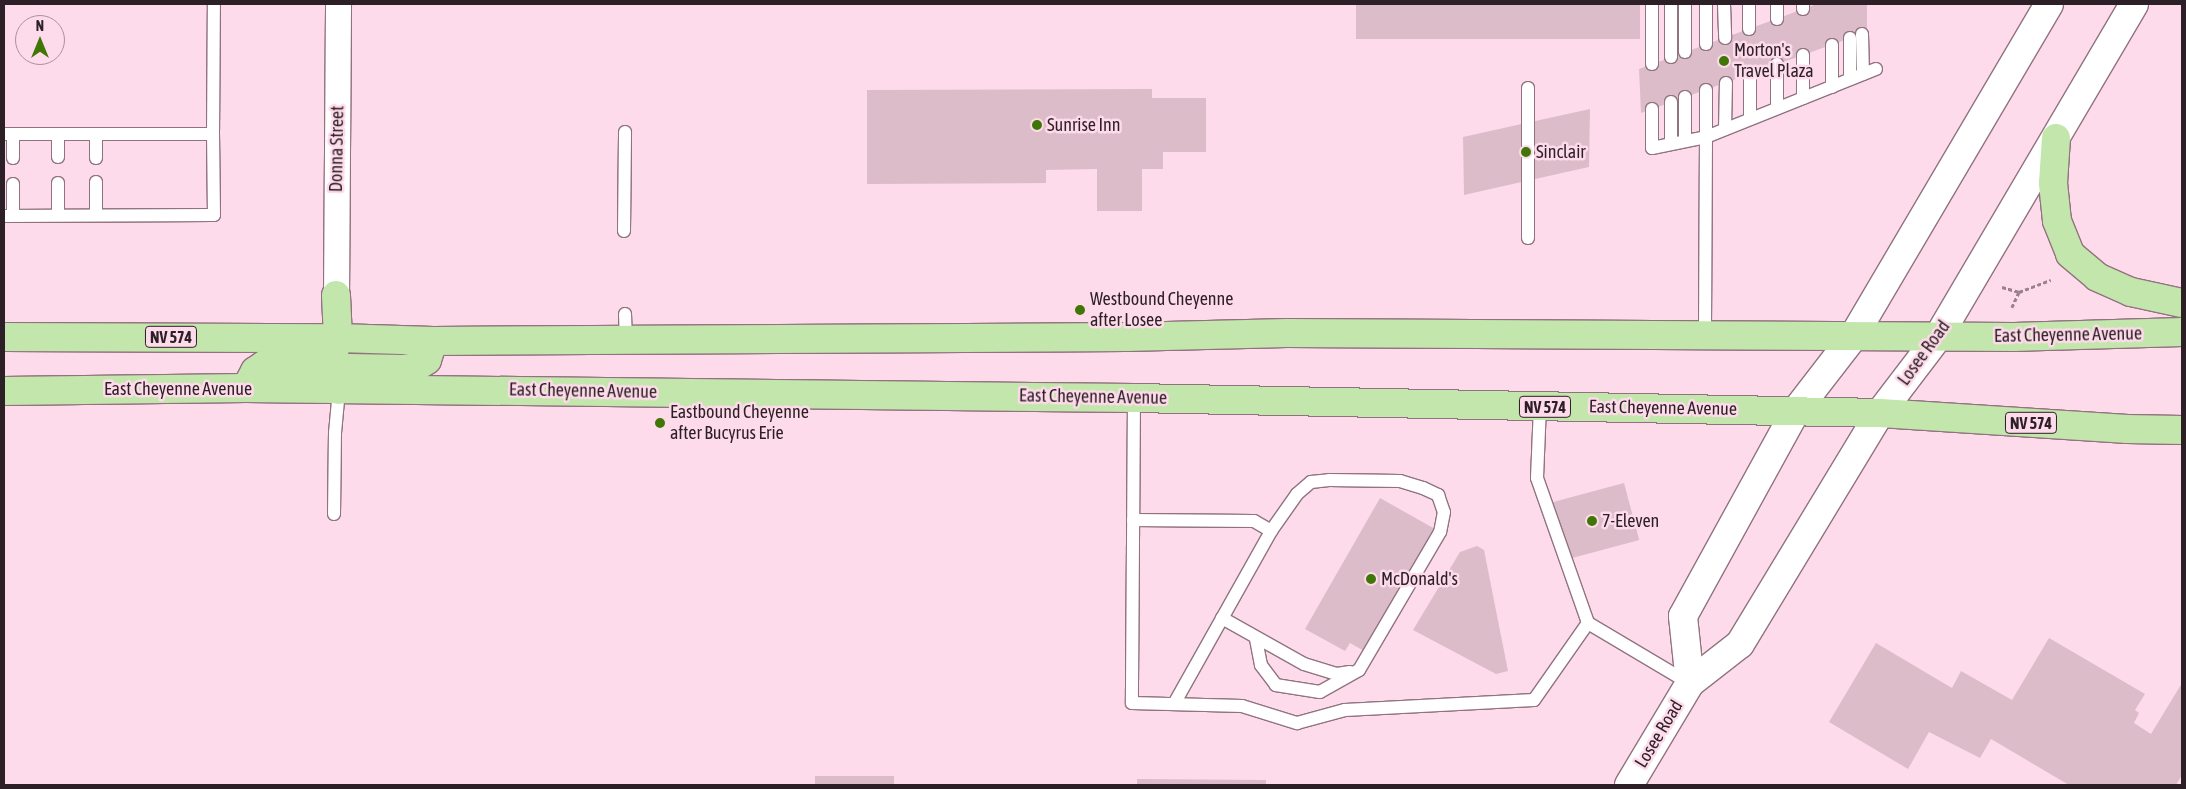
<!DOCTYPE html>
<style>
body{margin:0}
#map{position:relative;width:2186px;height:789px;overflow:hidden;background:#fedbea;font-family:"Asap Condensed",sans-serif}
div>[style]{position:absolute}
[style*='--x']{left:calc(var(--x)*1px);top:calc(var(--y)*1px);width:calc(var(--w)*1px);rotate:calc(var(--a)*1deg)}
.building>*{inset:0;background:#ddbcca;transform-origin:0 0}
.path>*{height:3px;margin-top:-1.5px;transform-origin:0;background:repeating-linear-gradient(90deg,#9a818c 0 4px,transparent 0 6.5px)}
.roads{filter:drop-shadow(1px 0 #917380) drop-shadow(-1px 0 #917380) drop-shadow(0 1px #917380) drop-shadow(0 -1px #917380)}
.service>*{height:12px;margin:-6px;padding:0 6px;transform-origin:6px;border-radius:6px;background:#fff}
.minor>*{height:25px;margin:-12.5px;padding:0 12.5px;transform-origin:12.5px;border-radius:12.5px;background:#fff}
.secondary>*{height:28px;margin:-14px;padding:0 14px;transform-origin:14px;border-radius:14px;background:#fff}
.primary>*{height:28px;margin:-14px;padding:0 14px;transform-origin:14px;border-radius:14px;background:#c2e6ab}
.dots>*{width:14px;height:14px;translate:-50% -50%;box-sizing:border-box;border:2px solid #fedbea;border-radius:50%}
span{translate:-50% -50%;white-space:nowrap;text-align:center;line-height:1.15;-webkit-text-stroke:5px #fedbea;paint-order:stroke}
.shield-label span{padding:1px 4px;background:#fedbea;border:1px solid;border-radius:4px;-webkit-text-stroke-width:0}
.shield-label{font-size:16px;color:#2c1f25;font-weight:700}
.poi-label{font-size:18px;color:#2c1f25}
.left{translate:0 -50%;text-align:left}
.street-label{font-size:18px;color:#2c1f25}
.frame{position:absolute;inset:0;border:5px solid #2c1f25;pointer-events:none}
.north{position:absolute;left:15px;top:15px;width:50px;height:50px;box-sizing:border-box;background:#fedbea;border:1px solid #aa909b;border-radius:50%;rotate:0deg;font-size:14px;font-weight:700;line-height:20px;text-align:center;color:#2c1f25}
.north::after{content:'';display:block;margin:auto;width:18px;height:22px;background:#3f7606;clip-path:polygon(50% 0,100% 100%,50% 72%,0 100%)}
</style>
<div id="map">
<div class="building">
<i style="left:1356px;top:4px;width:284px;height:35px"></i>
<i style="clip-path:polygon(1817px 4px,1867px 4px,1867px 32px,1641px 113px,1639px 69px)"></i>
<i style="clip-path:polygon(1152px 89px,1152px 98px,1206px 98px,1206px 152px,1163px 152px,1163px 169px,1142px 169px,1142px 211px,1097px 211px,1097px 169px,1046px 170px,1046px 183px,867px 184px,867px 90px)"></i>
<i style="clip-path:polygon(1590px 109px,1589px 167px,1464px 195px,1463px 137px)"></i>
<i style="left:1624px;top:483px;width:59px;height:81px;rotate:75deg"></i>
<i style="clip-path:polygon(1380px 498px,1435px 529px,1366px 652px,1350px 643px,1345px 651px,1305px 629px)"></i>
<i style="clip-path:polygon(1477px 546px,1484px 550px,1508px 671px,1496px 674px,1413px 630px,1460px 552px)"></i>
<i style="clip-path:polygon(2049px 638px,2145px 694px,2135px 710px,2139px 713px,2134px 723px,2151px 734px,2182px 683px,2182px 775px,2176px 785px,2069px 785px,1991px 739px,1980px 758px,1929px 732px,1908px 769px,1829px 722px,1876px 643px,1952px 688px,1961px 671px,2012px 700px)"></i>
<i style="left:815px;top:776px;width:79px;height:9px"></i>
<i style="clip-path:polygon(1137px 779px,1266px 780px,1266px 785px,1137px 785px)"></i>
</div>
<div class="path">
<i style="--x:2002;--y:287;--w:18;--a:16"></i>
<i style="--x:2019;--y:292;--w:17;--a:115"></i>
<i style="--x:2019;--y:292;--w:34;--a:-21"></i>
</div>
<div class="roads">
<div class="service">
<i style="--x:1652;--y:4;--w:60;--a:90"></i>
<i style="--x:1671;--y:4;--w:53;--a:90"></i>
<i style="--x:1685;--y:4;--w:48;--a:90"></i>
<i style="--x:1706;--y:4;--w:40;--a:90"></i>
<i style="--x:1724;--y:4;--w:34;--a:88"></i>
<i style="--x:1749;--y:4;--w:25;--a:90"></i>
<i style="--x:1777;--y:4;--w:15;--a:90"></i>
<i style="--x:1803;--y:4;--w:5;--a:90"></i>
<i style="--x:1862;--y:34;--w:40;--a:88.6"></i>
<i style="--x:1850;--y:38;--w:41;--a:90"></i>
<i style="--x:1832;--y:45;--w:42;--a:90"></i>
<i style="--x:1777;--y:64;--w:44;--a:90"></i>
<i style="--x:1750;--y:74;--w:45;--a:90"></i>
<i style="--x:1706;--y:90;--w:47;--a:90"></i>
<i style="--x:1706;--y:137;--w:183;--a:-21.8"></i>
<i style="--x:1685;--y:97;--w:44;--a:90"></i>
<i style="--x:1803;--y:98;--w:43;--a:-90"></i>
<i style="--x:1671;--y:102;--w:41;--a:90"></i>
<i style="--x:1652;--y:109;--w:39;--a:90"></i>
<i style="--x:1652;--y:148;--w:55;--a:-11.5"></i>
<i style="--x:1706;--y:137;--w:198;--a:90.3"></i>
<i style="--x:1725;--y:129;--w:46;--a:-88.8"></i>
<i style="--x:4;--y:134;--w:209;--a:0"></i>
<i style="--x:213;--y:134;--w:130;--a:-89.6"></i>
<i style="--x:13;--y:134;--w:24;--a:90"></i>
<i style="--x:58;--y:134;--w:23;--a:90"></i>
<i style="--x:96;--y:134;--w:24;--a:90"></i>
<i style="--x:96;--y:182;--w:33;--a:90"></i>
<i style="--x:58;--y:183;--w:32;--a:90"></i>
<i style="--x:13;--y:184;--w:31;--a:90"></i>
<i style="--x:4;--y:216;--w:210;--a:-0.3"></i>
<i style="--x:214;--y:215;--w:81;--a:-90.7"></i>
<i style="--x:624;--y:231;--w:99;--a:-89.4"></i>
<i style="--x:1528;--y:238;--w:150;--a:-90"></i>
<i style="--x:625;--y:314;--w:24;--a:88"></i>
<i style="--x:1134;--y:398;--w:305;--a:90.4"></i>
<i style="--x:1132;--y:703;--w:110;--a:1.6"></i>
<i style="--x:1242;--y:706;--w:58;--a:17.2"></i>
<i style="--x:1297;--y:723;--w:50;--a:-15.2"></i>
<i style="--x:1345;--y:710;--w:189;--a:-3"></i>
<i style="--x:1534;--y:700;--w:94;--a:-55"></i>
<i style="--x:1540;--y:406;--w:72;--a:92.4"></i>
<i style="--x:1537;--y:478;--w:154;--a:70.6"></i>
<i style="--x:1588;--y:623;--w:117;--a:30.7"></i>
<i style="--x:334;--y:514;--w:81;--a:-89.3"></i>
<i style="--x:335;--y:433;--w:43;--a:-84.7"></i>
<i style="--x:1133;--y:520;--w:121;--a:0.5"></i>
<i style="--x:1254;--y:521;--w:20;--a:30"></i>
<i style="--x:1222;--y:618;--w:94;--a:29.3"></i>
<i style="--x:1304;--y:664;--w:34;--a:17"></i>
<i style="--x:1337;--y:674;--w:13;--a:-9"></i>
<i style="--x:1174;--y:704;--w:198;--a:-60.7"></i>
<i style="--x:1271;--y:531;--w:45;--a:-54.9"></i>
<i style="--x:1297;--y:494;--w:18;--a:-41"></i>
<i style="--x:1311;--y:482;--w:18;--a:-6"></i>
<i style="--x:1329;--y:480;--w:71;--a:0.8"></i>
<i style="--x:1400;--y:481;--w:24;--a:17"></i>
<i style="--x:1423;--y:488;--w:17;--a:25"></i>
<i style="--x:1438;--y:495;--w:18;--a:71"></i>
<i style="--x:1444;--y:512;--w:20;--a:101"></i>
<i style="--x:1440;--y:532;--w:160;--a:120.4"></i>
<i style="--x:1359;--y:670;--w:45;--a:150.6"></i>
<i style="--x:1320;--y:692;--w:45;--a:-171"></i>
<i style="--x:1276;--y:685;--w:25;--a:-127"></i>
<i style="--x:1261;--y:665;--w:26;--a:-101"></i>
</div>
<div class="minor">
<i style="--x:336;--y:295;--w:291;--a:-89.6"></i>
</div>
<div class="secondary">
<i style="--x:1690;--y:683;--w:67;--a:-96"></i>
<i style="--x:1683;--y:616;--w:233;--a:-61.2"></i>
<i style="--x:1795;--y:412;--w:95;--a:-52.3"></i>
<i style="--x:1853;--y:337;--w:386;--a:-59.5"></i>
<i style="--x:1629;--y:785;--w:119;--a:-59.1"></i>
<i style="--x:1690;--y:683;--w:63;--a:-38"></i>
<i style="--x:1740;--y:644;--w:270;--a:-58.8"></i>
<i style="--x:1880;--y:413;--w:96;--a:-52.7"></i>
<i style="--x:1938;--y:337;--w:386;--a:-59.5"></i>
</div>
<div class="primary">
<i style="--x:2056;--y:138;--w:45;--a:93.8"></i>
<i style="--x:2053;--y:183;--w:38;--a:84"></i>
<i style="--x:2057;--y:221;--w:35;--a:68"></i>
<i style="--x:2070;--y:254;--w:35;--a:40"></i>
<i style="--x:2097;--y:277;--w:37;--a:24"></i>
<i style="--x:2131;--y:292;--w:52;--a:12.2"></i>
<i style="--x:4;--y:337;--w:334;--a:0.2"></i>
<i style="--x:338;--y:338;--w:95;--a:1.8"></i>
<i style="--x:433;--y:341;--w:693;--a:-0.33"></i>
<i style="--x:1126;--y:337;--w:161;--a:-1.4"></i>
<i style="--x:1287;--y:333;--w:727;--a:0.32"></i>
<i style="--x:2014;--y:337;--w:168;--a:-1.7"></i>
<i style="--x:246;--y:388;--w:19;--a:-62"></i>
<i style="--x:255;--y:371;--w:11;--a:-34"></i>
<i style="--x:264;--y:365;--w:47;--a:-2.4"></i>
<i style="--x:311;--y:363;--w:14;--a:-8"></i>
<i style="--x:325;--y:361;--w:13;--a:-45"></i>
<i style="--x:334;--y:352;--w:15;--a:-74"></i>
<i style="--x:338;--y:338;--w:43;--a:-92.7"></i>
<i style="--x:339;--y:390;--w:14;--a:-82"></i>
<i style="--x:341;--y:376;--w:11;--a:-45"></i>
<i style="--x:349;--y:368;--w:54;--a:1.1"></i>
<i style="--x:403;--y:369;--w:13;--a:-9"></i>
<i style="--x:416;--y:367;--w:13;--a:-32"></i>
<i style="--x:427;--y:360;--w:20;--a:-72"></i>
<i style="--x:4;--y:391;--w:242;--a:-0.7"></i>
<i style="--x:246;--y:388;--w:888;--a:0.65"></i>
<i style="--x:1134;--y:398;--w:746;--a:1.15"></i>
<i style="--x:1880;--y:413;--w:248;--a:3.7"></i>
<i style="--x:2127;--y:429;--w:55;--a:1"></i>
</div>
</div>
<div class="dots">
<i style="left:1724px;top:61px;background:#3f7606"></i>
<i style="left:1037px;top:125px;background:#3f7606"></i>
<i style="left:1526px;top:152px;background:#3f7606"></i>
<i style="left:1080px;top:310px;background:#3f7606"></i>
<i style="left:660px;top:423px;background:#3f7606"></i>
<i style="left:1592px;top:521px;background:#3f7606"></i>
<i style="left:1371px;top:579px;background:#3f7606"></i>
</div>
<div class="shield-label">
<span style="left:171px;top:337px">NV 574</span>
<span style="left:1545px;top:407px">NV 574</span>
<span style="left:2031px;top:423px">NV 574</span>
</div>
<div class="poi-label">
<span class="left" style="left:1734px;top:61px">Morton's<br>Travel Plaza</span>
<span class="left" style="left:1047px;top:125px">Sunrise Inn</span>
<span class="left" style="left:1536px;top:152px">Sinclair</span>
<span class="left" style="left:1090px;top:310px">Westbound Cheyenne<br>after Losee</span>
<span class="left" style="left:670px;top:423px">Eastbound Cheyenne<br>after Bucyrus Erie</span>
<span class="left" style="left:1602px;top:521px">7-Eleven</span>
<span class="left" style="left:1381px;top:579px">McDonald's</span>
</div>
<div class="street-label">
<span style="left:337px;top:149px;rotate:-89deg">Donna Street</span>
<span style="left:2068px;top:335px;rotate:-1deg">East Cheyenne Avenue</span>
<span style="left:1924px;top:353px;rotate:-54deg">Losee Road</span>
<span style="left:178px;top:389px">East Cheyenne Avenue</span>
<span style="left:583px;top:391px;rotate:1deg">East Cheyenne Avenue</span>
<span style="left:1093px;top:397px;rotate:1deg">East Cheyenne Avenue</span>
<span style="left:1663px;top:408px;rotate:1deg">East Cheyenne Avenue</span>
<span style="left:1659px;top:734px;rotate:-59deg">Losee Road</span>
</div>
<div class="frame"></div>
<div class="north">N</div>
</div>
